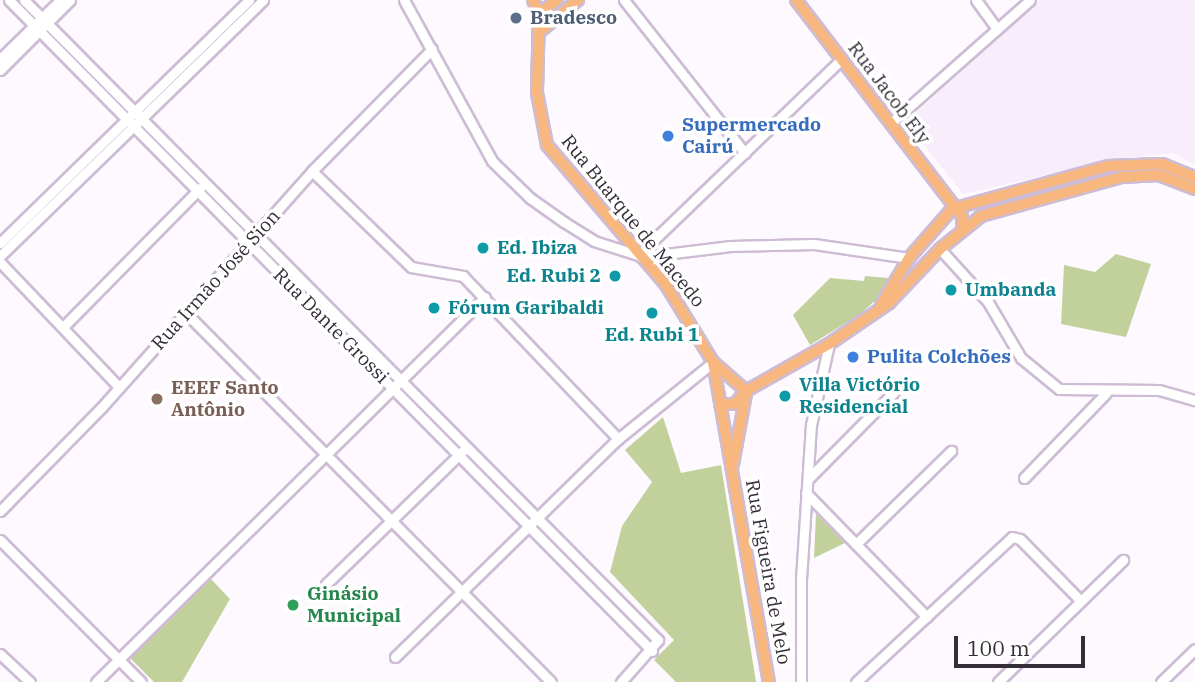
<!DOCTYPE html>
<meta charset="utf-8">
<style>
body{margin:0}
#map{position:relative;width:1195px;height:682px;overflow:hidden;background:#fdf9fe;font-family:"IBM Plex Serif",serif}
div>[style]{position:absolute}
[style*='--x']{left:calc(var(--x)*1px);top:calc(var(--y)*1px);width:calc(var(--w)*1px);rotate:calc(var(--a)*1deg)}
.built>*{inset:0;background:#f7edfb}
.green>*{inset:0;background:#c2d19c}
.roads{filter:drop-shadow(2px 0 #cebcd5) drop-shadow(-2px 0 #cebcd5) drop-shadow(0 2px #cebcd5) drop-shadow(0 -2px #cebcd5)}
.minor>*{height:9px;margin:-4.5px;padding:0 4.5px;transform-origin:4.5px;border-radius:4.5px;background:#fff}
.major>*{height:10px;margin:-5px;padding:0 5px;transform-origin:5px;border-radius:5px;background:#f7b77f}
.dots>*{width:19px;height:19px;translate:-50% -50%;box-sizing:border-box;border:4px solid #fff;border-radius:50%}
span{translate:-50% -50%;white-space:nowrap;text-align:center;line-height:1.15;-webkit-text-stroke:7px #fff;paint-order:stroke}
.service-label{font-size:19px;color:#4e5e75;font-weight:700}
.left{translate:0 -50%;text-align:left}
.street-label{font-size:19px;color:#352e38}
.shop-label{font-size:19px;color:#366cbe;font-weight:700}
.culture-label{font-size:19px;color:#0d838f;font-weight:700}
.right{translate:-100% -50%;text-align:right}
.education-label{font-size:19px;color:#785e54;font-weight:700}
.leisure-label{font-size:19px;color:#27864d;font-weight:700}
.scale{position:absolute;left:954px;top:636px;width:131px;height:32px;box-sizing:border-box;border:4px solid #352e38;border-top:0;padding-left:9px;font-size:21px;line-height:24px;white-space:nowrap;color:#352e38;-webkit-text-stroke:5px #fff;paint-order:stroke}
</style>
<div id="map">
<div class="built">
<i style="clip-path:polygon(1041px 0,1195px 0,1195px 165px,1173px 153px,1117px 159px,963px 194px,906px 122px)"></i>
</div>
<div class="green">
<i style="clip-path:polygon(1116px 254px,1151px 264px,1126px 337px,1061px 324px,1064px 265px,1095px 272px)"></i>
<i style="clip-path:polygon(865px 276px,888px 278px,887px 290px,859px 315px,810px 345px,793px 315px,830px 278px,864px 281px)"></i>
<i style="clip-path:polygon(663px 417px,681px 473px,721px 465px,756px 682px,676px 682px,654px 660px,674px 640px,610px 572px,622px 526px,652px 482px,625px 450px)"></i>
<i style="clip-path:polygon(816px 514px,845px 543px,814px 558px)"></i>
<i style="clip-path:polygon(211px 579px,230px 599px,182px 682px,154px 682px,129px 657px)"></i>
</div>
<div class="roads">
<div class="minor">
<i style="--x:9;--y:0;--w:915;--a:45.35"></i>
<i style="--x:24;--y:0;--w:901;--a:45.27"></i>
<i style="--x:658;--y:640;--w:56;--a:131.4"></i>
<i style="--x:404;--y:0;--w:183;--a:61.3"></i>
<i style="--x:492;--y:161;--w:53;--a:44.2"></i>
<i style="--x:530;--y:198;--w:42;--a:35.2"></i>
<i style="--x:564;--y:222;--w:36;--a:32"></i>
<i style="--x:594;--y:241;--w:46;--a:17.7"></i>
<i style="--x:638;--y:255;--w:283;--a:-43.9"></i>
<i style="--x:624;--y:0;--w:195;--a:51.7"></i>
<i style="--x:976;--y:0;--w:36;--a:54"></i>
<i style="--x:0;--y:59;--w:84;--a:-44.5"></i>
<i style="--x:0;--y:70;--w:99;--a:-45"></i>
<i style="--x:892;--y:122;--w:184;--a:-41.5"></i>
<i style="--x:312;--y:171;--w:138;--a:44.1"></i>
<i style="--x:411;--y:267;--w:53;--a:9.8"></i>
<i style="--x:463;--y:276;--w:225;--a:46.4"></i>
<i style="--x:0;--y:243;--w:348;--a:-44.3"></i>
<i style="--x:940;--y:249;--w:72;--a:47.8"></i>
<i style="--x:988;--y:302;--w:65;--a:59.5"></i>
<i style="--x:1021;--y:358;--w:49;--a:39.2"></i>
<i style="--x:1059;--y:389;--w:100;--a:0.6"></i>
<i style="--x:1159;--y:390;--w:37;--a:16"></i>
<i style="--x:0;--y:256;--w:367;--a:-44.2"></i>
<i style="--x:641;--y:257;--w:90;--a:-7"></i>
<i style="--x:730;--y:246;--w:84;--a:-1.4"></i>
<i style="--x:814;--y:244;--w:96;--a:8.4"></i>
<i style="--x:0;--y:262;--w:173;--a:46.4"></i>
<i style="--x:186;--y:313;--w:519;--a:45.31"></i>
<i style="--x:64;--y:326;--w:194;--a:-45.4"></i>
<i style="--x:1024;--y:478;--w:118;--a:-46"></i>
<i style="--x:808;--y:479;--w:122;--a:-45.3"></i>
<i style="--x:806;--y:493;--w:173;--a:45.7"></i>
<i style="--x:0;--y:511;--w:144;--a:-45.6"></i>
<i style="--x:101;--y:408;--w:317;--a:-48.3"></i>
<i style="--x:312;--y:171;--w:171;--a:-45.5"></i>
<i style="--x:0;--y:540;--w:200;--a:45.2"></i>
<i style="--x:857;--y:543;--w:132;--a:-44.4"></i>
<i style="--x:326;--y:584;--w:191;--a:-44.2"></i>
<i style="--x:0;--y:654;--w:41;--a:43"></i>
<i style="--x:395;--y:657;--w:312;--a:-44.4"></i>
<i style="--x:618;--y:439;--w:122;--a:-39"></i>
<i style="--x:96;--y:682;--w:547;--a:-44.7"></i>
<i style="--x:801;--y:682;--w:103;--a:-90"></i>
<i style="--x:801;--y:579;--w:154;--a:-86.3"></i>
<i style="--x:811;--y:425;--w:83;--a:-77.5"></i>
<i style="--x:856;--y:682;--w:213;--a:-42.9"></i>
<i style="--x:1012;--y:537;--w:8;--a:14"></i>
<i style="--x:1020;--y:539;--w:87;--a:45.5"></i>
<i style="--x:998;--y:682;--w:175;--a:-44.3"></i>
<i style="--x:1161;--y:682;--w:47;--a:-44.1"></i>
</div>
<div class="major">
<i style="--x:533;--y:0;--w:15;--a:67"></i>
<i style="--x:539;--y:14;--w:79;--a:91.5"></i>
<i style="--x:537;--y:93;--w:53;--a:79.1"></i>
<i style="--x:547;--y:145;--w:184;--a:49.6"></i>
<i style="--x:666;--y:285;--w:90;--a:58.6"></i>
<i style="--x:713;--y:362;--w:325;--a:80.1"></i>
<i style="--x:796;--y:0;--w:272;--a:52.5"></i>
<i style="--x:962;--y:216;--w:12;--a:90"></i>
<i style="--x:539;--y:14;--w:23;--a:-38"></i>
<i style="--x:538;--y:33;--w:52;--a:-39.5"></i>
<i style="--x:881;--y:305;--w:55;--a:-59.2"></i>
<i style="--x:909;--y:258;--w:65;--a:-48.7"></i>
<i style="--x:952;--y:209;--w:162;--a:-15.4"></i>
<i style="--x:1108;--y:166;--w:54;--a:-2.1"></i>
<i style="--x:1162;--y:164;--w:35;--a:22"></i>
<i style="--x:713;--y:362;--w:44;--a:41.3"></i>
<i style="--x:720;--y:404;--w:15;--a:0"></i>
<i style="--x:735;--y:404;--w:17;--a:-50"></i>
<i style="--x:746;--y:391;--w:95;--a:-29.5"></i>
<i style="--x:829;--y:344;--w:73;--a:-34.3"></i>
<i style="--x:889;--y:303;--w:74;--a:-46.6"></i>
<i style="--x:940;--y:249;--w:53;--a:-38.8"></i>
<i style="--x:981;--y:216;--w:146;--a:-15.5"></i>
<i style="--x:1122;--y:177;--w:37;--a:-3"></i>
<i style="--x:1159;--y:175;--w:39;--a:21"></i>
<i style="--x:733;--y:464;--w:71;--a:-79.5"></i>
</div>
</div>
<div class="dots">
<i style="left:516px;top:18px;background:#5c6f8a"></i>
<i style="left:668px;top:136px;background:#3f7fe0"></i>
<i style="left:483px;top:248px;background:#0f9aa8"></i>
<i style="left:615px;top:276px;background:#0f9aa8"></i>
<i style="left:951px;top:290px;background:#0f9aa8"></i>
<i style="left:434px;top:308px;background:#0f9aa8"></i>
<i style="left:652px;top:313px;background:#0f9aa8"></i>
<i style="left:853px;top:357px;background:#3f7fe0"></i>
<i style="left:785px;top:396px;background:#0f9aa8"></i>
<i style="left:157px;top:399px;background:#8d6e63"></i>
<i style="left:293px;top:605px;background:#2e9e5b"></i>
</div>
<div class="service-label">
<span class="left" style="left:530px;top:18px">Bradesco</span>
</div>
<div class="street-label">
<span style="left:889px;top:93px;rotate:53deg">Rua Jacob Ely</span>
<span style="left:633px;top:221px;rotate:51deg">Rua Buarque de Macedo</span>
<span style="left:216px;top:280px;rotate:-48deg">Rua Irmão José Sion</span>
<span style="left:331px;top:326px;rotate:45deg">Rua Dante Grossi</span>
<span style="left:768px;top:572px;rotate:80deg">Rua Figueira de Melo</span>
</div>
<div class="shop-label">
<span class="left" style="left:682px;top:136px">Supermercado<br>Cairú</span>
<span class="left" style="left:867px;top:357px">Pulita Colchões</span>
</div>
<div class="culture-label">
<span class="left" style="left:497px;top:248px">Ed. Ibiza</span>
<span class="right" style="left:601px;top:276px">Ed. Rubi 2</span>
<span class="left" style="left:965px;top:290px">Umbanda</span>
<span class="left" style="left:448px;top:308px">Fórum Garibaldi</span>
<span style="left:652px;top:335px">Ed. Rubi 1</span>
<span class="left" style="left:799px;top:396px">Villa Victório<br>Residencial</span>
</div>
<div class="education-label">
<span class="left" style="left:171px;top:399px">EEEF Santo<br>Antônio</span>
</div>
<div class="leisure-label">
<span class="left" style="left:307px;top:605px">Ginásio<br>Municipal</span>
</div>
<div class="scale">100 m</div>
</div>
